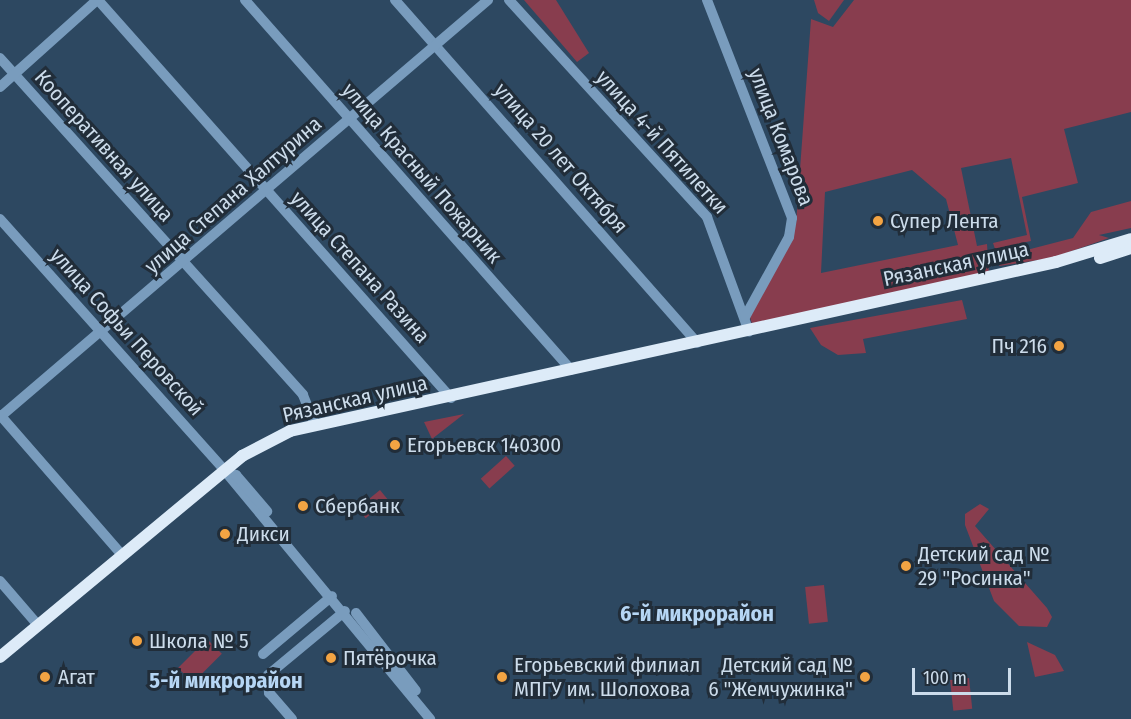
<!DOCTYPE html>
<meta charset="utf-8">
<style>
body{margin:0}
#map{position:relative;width:1131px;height:719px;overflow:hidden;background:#2d4861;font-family:"Fira Sans Condensed",sans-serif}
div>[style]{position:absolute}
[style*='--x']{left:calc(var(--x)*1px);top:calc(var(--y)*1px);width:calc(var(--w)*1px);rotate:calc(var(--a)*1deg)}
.green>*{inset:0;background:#883d4e;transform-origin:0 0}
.minor>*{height:10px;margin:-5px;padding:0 5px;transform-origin:5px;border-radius:5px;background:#799cbd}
.major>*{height:12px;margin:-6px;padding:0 6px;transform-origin:6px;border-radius:6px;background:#ddebf8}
.dots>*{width:16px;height:16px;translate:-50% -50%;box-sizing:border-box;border:3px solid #212d39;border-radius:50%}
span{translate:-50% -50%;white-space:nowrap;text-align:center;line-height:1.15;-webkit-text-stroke:6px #212d39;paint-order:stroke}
.street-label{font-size:21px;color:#ccdceb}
.poi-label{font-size:21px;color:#ccdceb}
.left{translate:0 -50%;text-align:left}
.right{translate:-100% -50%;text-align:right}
.neighbourhood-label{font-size:22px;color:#b6d6f4;font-weight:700}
.scale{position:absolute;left:912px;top:668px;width:99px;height:27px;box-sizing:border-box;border:3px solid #ccdceb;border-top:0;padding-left:8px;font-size:18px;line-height:21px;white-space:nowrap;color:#ccdceb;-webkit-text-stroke:4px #212d39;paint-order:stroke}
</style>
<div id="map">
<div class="green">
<i style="clip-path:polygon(524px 0,556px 0,589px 53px,577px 62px)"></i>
<i style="clip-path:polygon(814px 0,844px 0,829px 21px,818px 13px)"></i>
<i style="clip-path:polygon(evenodd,854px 0,1131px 0,1131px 112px,1064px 129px,1078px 183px,1022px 197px,1031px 241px,995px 249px,993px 243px,1027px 235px,1011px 158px,961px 168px,977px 246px,987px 244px,989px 275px,752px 324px,750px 317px,796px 224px,811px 19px,833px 27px,854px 0,912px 170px,946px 199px,958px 245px,821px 273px,825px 192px,912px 170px)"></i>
<i style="clip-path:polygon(1131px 201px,1131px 228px,1099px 235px,1109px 238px,1052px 258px,999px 266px,1003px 256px,1073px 238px,1091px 212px)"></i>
<i style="clip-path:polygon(962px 300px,967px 319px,863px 339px,866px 353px,838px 355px,821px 345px,810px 328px)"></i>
<i style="clip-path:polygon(464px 414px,432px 439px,424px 422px)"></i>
<i style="left:506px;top:456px;width:13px;height:34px;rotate:48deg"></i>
<i style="left:380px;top:490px;width:13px;height:29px;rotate:51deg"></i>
<i style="clip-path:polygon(980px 504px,989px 509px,975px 526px,1047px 608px,1052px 617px,1047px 627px,1019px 626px,994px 601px,965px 525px,965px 514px)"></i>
<i style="left:824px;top:585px;width:37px;height:19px;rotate:84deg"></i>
<i style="left:207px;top:639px;width:21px;height:41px;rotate:45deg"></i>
<i style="clip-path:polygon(1027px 642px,1055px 655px,1064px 671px,1035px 677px)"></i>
<i style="left:969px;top:678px;width:31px;height:19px;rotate:84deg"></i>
</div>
<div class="minor">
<i style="--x:98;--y:0;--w:532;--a:48.43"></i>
<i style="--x:245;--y:0;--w:493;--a:48.6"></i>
<i style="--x:395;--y:0;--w:457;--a:48.6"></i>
<i style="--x:509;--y:0;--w:294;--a:47.6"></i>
<i style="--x:707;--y:217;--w:122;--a:69.9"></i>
<i style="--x:707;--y:0;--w:234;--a:68.7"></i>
<i style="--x:792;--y:218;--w:19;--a:99"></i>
<i style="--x:789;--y:237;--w:91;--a:118.8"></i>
<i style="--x:0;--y:58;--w:453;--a:48"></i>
<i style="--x:303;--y:395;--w:32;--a:68"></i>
<i style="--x:0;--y:87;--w:130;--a:-41.9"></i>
<i style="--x:0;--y:219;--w:338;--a:48.2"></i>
<i style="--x:225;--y:471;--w:322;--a:50.4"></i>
<i style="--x:0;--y:415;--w:186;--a:48.9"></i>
<i style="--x:0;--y:417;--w:642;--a:-40.51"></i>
<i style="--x:225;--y:471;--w:12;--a:20"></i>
<i style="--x:236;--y:475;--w:48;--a:49.3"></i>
<i style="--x:0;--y:581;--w:58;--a:49.2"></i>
<i style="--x:356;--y:613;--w:98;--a:52.4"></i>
<i style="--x:263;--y:654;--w:90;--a:-40"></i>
<i style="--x:292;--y:719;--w:35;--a:-131"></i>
<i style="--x:269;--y:693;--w:18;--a:-93"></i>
<i style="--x:268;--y:675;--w:100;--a:-39.7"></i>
</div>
<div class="major">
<i style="--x:1100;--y:258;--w:33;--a:-18"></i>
<i style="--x:0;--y:657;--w:315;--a:-39.7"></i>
<i style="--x:242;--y:456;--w:54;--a:-27.5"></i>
<i style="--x:290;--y:431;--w:784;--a:-12.44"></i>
<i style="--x:1056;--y:262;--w:78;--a:-17"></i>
</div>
<div class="dots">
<i style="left:878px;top:221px;background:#f3a443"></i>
<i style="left:1059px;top:346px;background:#f3a443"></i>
<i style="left:395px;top:445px;background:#f3a443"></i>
<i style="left:303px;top:506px;background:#f3a443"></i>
<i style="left:225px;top:534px;background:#f3a443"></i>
<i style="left:906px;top:566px;background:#f3a443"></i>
<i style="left:137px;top:641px;background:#f3a443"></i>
<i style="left:331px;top:658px;background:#f3a443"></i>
<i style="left:45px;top:677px;background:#f3a443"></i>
<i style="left:502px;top:677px;background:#f3a443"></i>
<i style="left:865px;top:677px;background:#f3a443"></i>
</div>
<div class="street-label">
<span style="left:781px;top:137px;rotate:69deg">улица Комарова</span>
<span style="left:662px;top:142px;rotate:48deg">улица 4-й Пятилетки</span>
<span style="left:104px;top:146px;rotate:48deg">Кооперативная улица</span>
<span style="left:561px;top:158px;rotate:49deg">улица 20 лет Октября</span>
<span style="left:422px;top:173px;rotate:49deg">улица Красный Пожарник</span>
<span style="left:233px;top:195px;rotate:-41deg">улица Степана Халтурина</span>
<span style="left:956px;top:264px;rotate:-12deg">Рязанская улица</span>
<span style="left:360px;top:267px;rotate:48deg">улица Степана Разина</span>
<span style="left:127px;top:332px;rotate:48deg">улица Софьи Перовской</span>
<span style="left:355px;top:399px;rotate:-13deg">Рязанская улица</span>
</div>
<div class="poi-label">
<span class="left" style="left:890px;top:221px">Супер Лента</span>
<span class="right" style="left:1047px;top:346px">Пч 216</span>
<span class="left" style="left:407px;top:445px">Егорьевск 140300</span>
<span class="left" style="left:315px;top:506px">Сбербанк</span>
<span class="left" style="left:237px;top:534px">Дикси</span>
<span class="left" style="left:918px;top:566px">Детский сад №<br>29 "Росинка"</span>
<span class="left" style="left:149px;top:641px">Школа № 5</span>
<span class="left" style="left:343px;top:658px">Пятёрочка</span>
<span class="left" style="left:514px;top:677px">Егорьевский филиал<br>МПГУ им. Шолохова</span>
<span class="right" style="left:853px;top:677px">Детский сад №<br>6 "Жемчужинка"</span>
<span class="left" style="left:58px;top:677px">Агат</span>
</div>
<div class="neighbourhood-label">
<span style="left:697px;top:614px">6-й микрорайон</span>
<span style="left:226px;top:681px">5-й микрорайон</span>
</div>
<div class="scale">100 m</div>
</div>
